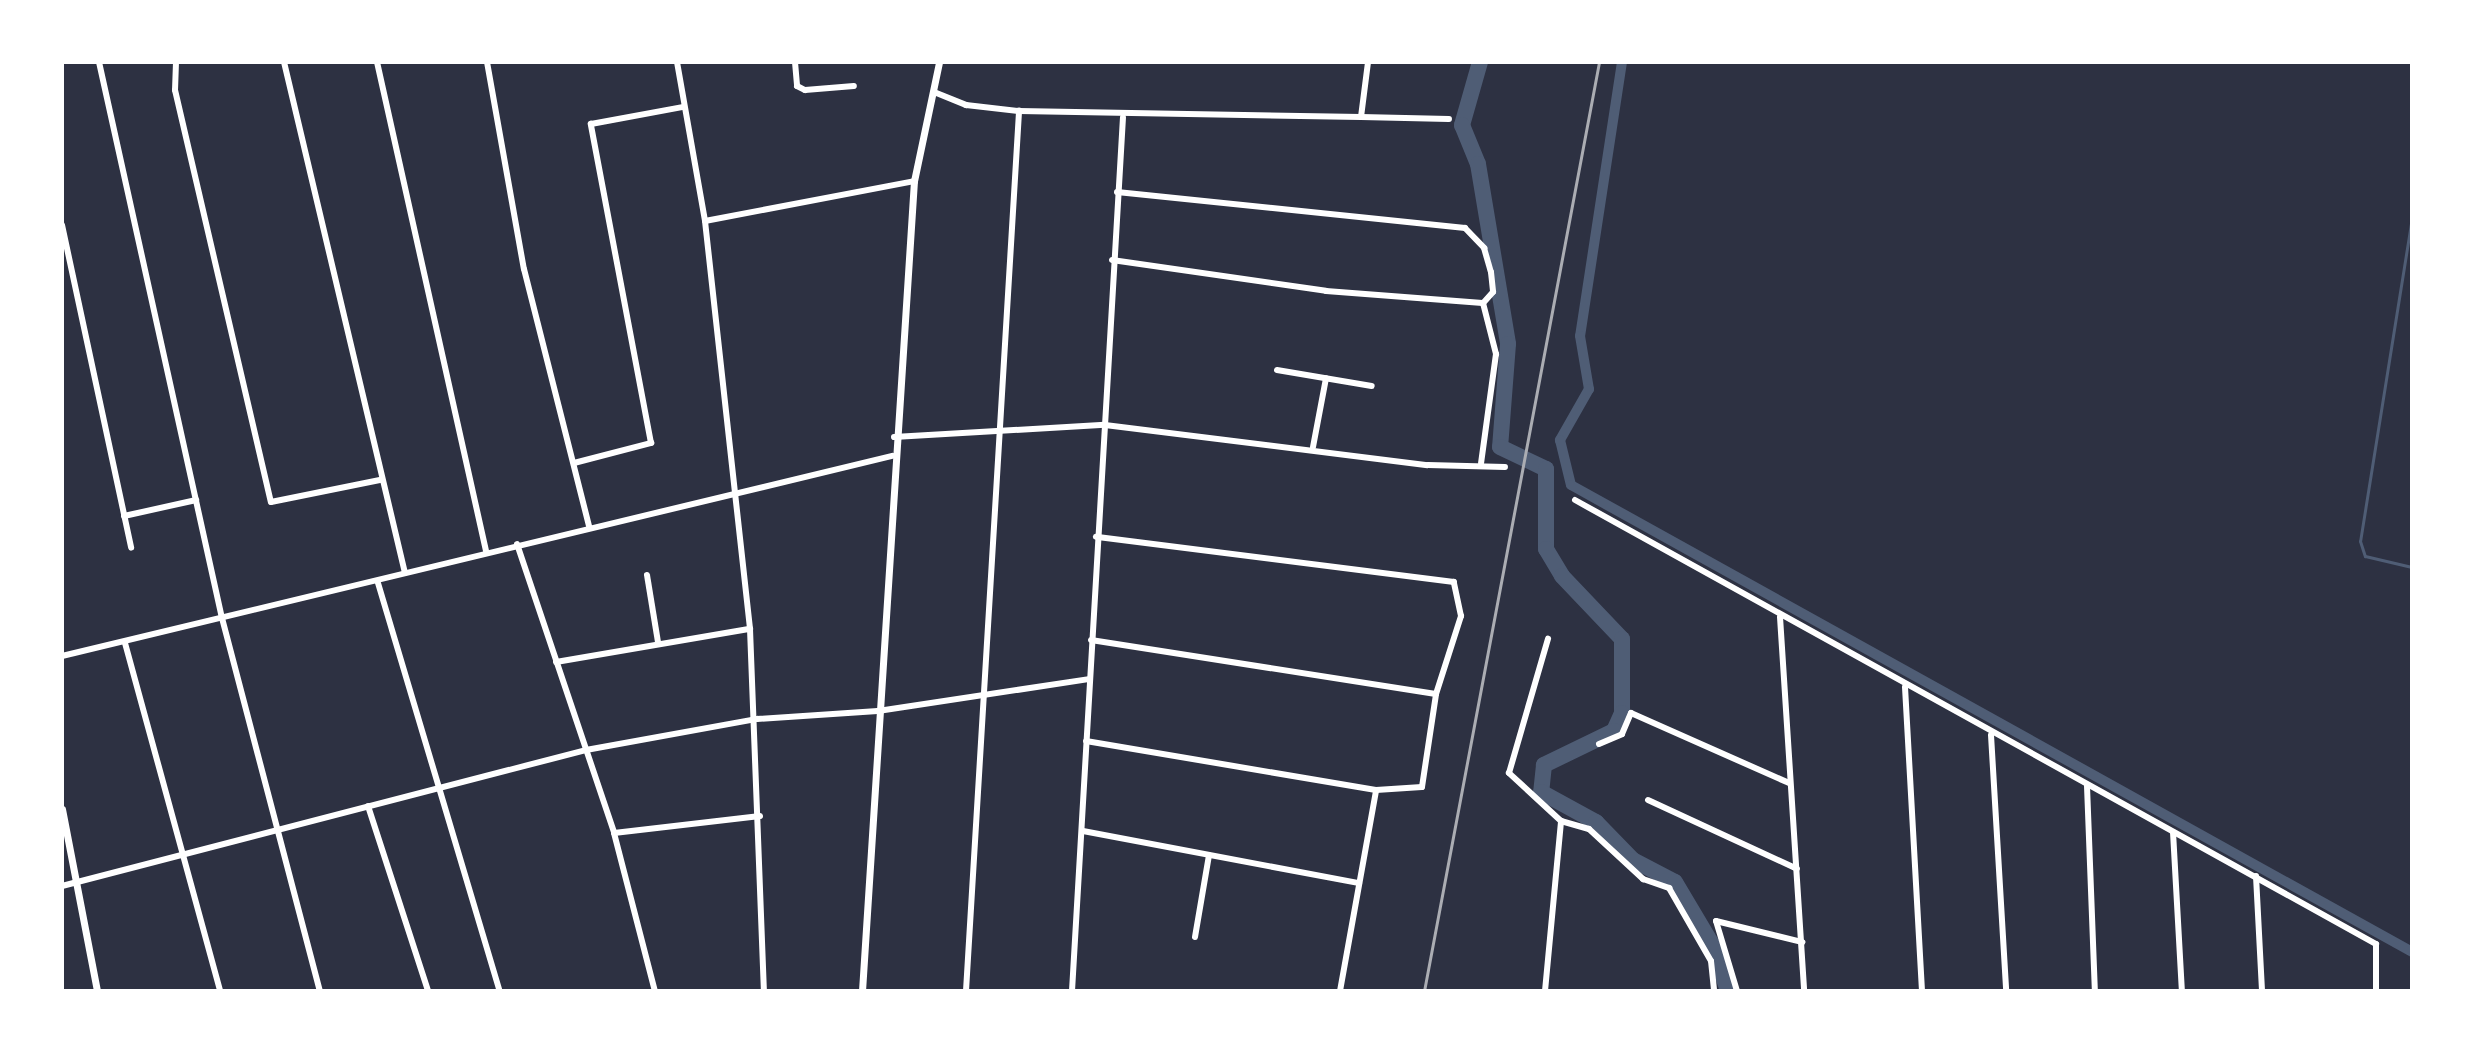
<!DOCTYPE html>
<style>
body{margin:0}
#map{position:relative;width:2474px;height:1053px;overflow:hidden;background:#2d3142;font-family:Montserrat,sans-serif}
div>[style]{position:absolute}
[style*='--x']{left:calc(var(--x)*1px);top:calc(var(--y)*1px);width:calc(var(--w)*1px);rotate:calc(var(--a)*1deg)}
.stream>*{height:3px;margin:-1.5px;padding:0 1.5px;transform-origin:1.5px;border-radius:1.5px;background:#4f5d75}
.canal>*{height:10px;margin:-5px;padding:0 5px;transform-origin:5px;border-radius:5px;background:#4f5d75}
.river>*{height:16px;margin:-8px;padding:0 8px;transform-origin:8px;border-radius:8px;background:#4f5d75}
.minor>*{height:6px;margin:-3px;padding:0 3px;transform-origin:3px;border-radius:3px;background:#fff}
.tertiary>*{height:7px;margin:-3.5px;padding:0 3.5px;transform-origin:3.5px;border-radius:3.5px;background:#fff}
.rail>*{height:3px;margin:-1.5px;padding:0 1.5px;transform-origin:1.5px;border-radius:1.5px;background:#abadb3}
span{translate:-50% -50%;white-space:nowrap;text-align:center;line-height:1.15;-webkit-text-stroke:7px #fff;paint-order:stroke}
.frame{position:absolute;inset:0;border:64px solid #fff;pointer-events:none}
</style>
<div id="map">
<div class="stream">
<i style="--x:2412;--y:217;--w:328;--a:99.1"></i>
<i style="--x:2360;--y:541;--w:16;--a:72"></i>
<i style="--x:2365;--y:556;--w:48;--a:13.2"></i>
</div>
<div class="canal">
<i style="--x:1622;--y:62;--w:277;--a:98.7"></i>
<i style="--x:1580;--y:336;--w:54;--a:80.4"></i>
<i style="--x:1589;--y:389;--w:59;--a:119.6"></i>
<i style="--x:1560;--y:440;--w:46;--a:76.3"></i>
<i style="--x:1571;--y:485;--w:962;--a:29.04"></i>
</div>
<div class="river">
<i style="--x:1480;--y:62;--w:66;--a:105.9"></i>
<i style="--x:1462;--y:125;--w:42;--a:67.7"></i>
<i style="--x:1478;--y:164;--w:182;--a:80.5"></i>
<i style="--x:1508;--y:344;--w:103;--a:94.4"></i>
<i style="--x:1500;--y:447;--w:51;--a:25.6"></i>
<i style="--x:1546;--y:469;--w:80;--a:90"></i>
<i style="--x:1546;--y:549;--w:31;--a:59"></i>
<i style="--x:1562;--y:576;--w:87;--a:46.4"></i>
<i style="--x:1622;--y:639;--w:74;--a:90"></i>
<i style="--x:1622;--y:713;--w:20;--a:114"></i>
<i style="--x:1614;--y:731;--w:78;--a:154.1"></i>
<i style="--x:1544;--y:765;--w:27;--a:96"></i>
<i style="--x:1541;--y:792;--w:63;--a:28.6"></i>
<i style="--x:1596;--y:822;--w:53;--a:45.8"></i>
<i style="--x:1633;--y:860;--w:47;--a:27.6"></i>
<i style="--x:1675;--y:882;--w:74;--a:59.3"></i>
<i style="--x:1713;--y:946;--w:47;--a:71.6"></i>
</div>
<div class="minor">
<i style="--x:99;--y:62;--w:569;--a:77.53"></i>
<i style="--x:222;--y:618;--w:386;--a:75.3"></i>
<i style="--x:176;--y:62;--w:28;--a:92"></i>
<i style="--x:175;--y:90;--w:423;--a:76.9"></i>
<i style="--x:271;--y:502;--w:111;--a:-11.4"></i>
<i style="--x:284;--y:62;--w:525;--a:76.68"></i>
<i style="--x:377;--y:62;--w:501;--a:77.43"></i>
<i style="--x:487;--y:62;--w:210;--a:79.9"></i>
<i style="--x:524;--y:269;--w:265;--a:75.8"></i>
<i style="--x:677;--y:62;--w:161;--a:80"></i>
<i style="--x:705;--y:221;--w:410;--a:83.7"></i>
<i style="--x:750;--y:629;--w:362;--a:87.8"></i>
<i style="--x:795;--y:62;--w:24;--a:85"></i>
<i style="--x:797;--y:86;--w:9;--a:27"></i>
<i style="--x:805;--y:90;--w:49;--a:-4.7"></i>
<i style="--x:934;--y:92;--w:35;--a:22"></i>
<i style="--x:966;--y:105;--w:53;--a:6.5"></i>
<i style="--x:1019;--y:111;--w:342;--a:1"></i>
<i style="--x:1361;--y:117;--w:55;--a:-82.7"></i>
<i style="--x:1361;--y:117;--w:88;--a:1.3"></i>
<i style="--x:1117;--y:192;--w:350;--a:5.9"></i>
<i style="--x:1465;--y:228;--w:28;--a:46"></i>
<i style="--x:1484;--y:248;--w:25;--a:74"></i>
<i style="--x:1491;--y:272;--w:20;--a:84"></i>
<i style="--x:1493;--y:292;--w:15;--a:132"></i>
<i style="--x:1483;--y:303;--w:53;--a:75.7"></i>
<i style="--x:1496;--y:354;--w:110;--a:97.8"></i>
<i style="--x:705;--y:221;--w:213;--a:-10.8"></i>
<i style="--x:62;--y:225;--w:330;--a:77.9"></i>
<i style="--x:1112;--y:260;--w:216;--a:8.2"></i>
<i style="--x:1326;--y:291;--w:157;--a:4.4"></i>
<i style="--x:1277;--y:370;--w:96;--a:9.6"></i>
<i style="--x:894;--y:437;--w:211;--a:-3.3"></i>
<i style="--x:1105;--y:425;--w:325;--a:7.1"></i>
<i style="--x:1428;--y:465;--w:77;--a:1.5"></i>
<i style="--x:1313;--y:447;--w:70;--a:-79.3"></i>
<i style="--x:574;--y:463;--w:80;--a:-14.6"></i>
<i style="--x:651;--y:443;--w:325;--a:-100.7"></i>
<i style="--x:591;--y:124;--w:94;--a:-10.5"></i>
<i style="--x:1575;--y:500;--w:916;--a:29"></i>
<i style="--x:2376;--y:944;--w:47;--a:90"></i>
<i style="--x:124;--y:516;--w:74;--a:-12.5"></i>
<i style="--x:517;--y:544;--w:305;--a:71.4"></i>
<i style="--x:614;--y:833;--w:163;--a:75.5"></i>
<i style="--x:647;--y:575;--w:68;--a:80.7"></i>
<i style="--x:378;--y:583;--w:426;--a:73.4"></i>
<i style="--x:1780;--y:617;--w:375;--a:86.3"></i>
<i style="--x:1091;--y:640;--w:349;--a:8.9"></i>
<i style="--x:125;--y:643;--w:361;--a:74.7"></i>
<i style="--x:62;--y:656;--w:854;--a:-13.55"></i>
<i style="--x:556;--y:662;--w:197;--a:-9.7"></i>
<i style="--x:1905;--y:687;--w:304;--a:86.8"></i>
<i style="--x:1991;--y:735;--w:256;--a:86.6"></i>
<i style="--x:1086;--y:741;--w:294;--a:9.6"></i>
<i style="--x:1376;--y:790;--w:46;--a:-3.7"></i>
<i style="--x:1422;--y:787;--w:94;--a:-81.4"></i>
<i style="--x:1436;--y:694;--w:82;--a:-72.2"></i>
<i style="--x:1461;--y:616;--w:35;--a:-102"></i>
<i style="--x:1454;--y:582;--w:361;--a:-172.8"></i>
<i style="--x:1599;--y:744;--w:25;--a:-23"></i>
<i style="--x:1622;--y:734;--w:23;--a:-67"></i>
<i style="--x:1631;--y:713;--w:173;--a:23.9"></i>
<i style="--x:2087;--y:786;--w:205;--a:87.8"></i>
<i style="--x:1648;--y:800;--w:164;--a:24.8"></i>
<i style="--x:368;--y:806;--w:194;--a:72"></i>
<i style="--x:1561;--y:821;--w:29;--a:16"></i>
<i style="--x:1589;--y:829;--w:74;--a:42.8"></i>
<i style="--x:1643;--y:879;--w:28;--a:19"></i>
<i style="--x:1669;--y:888;--w:84;--a:60.1"></i>
<i style="--x:1711;--y:961;--w:30;--a:84"></i>
<i style="--x:1083;--y:831;--w:281;--a:10.7"></i>
<i style="--x:2173;--y:832;--w:159;--a:86.8"></i>
<i style="--x:614;--y:833;--w:147;--a:-6.6"></i>
<i style="--x:2256;--y:876;--w:115;--a:87"></i>
<i style="--x:62;--y:886;--w:541;--a:-14.55"></i>
<i style="--x:586;--y:750;--w:174;--a:-10.3"></i>
<i style="--x:757;--y:719;--w:121;--a:-3.8"></i>
<i style="--x:878;--y:711;--w:213;--a:-8.6"></i>
<i style="--x:1716;--y:921;--w:89;--a:13.7"></i>
<i style="--x:1716;--y:921;--w:73;--a:73.3"></i>
<i style="--x:1195;--y:937;--w:83;--a:-80.3"></i>
<i style="--x:966;--y:991;--w:882;--a:-86.55"></i>
<i style="--x:1072;--y:991;--w:875;--a:-86.66"></i>
<i style="--x:1340;--y:991;--w:204;--a:-79.8"></i>
<i style="--x:1545;--y:991;--w:171;--a:-84.6"></i>
<i style="--x:1561;--y:821;--w:71;--a:-137.3"></i>
<i style="--x:1509;--y:773;--w:140;--a:-73.8"></i>
</div>
<div class="tertiary">
<i style="--x:62;--y:809;--w:185;--a:79.1"></i>
<i style="--x:862;--y:991;--w:812;--a:-86.33"></i>
<i style="--x:914;--y:181;--w:122;--a:-78.1"></i>
</div>
<div class="rail">
<i style="--x:1424;--y:991;--w:945;--a:-79.33"></i>
</div>
<div class="frame"></div>
</div>
